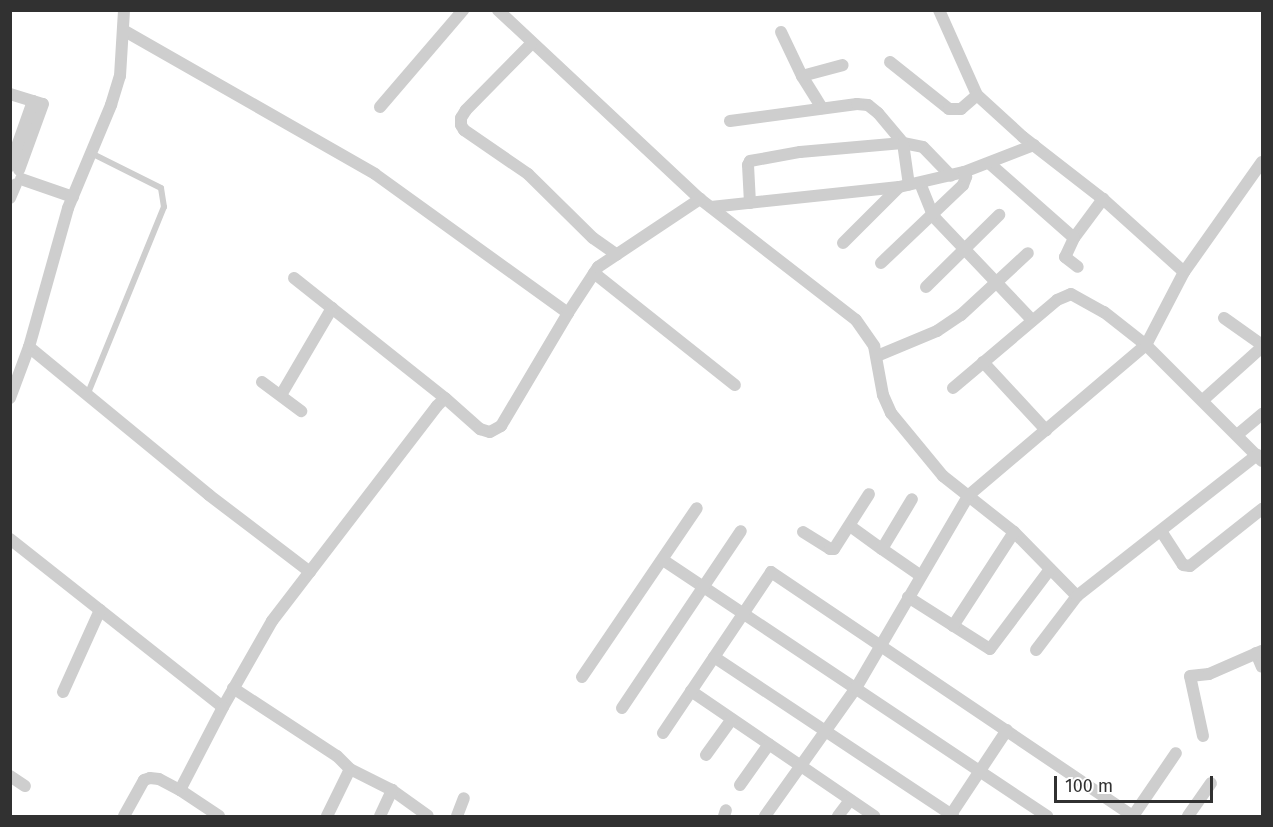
<!DOCTYPE html>
<style>
body{margin:0}
#map{position:relative;width:1273px;height:827px;overflow:hidden;background:#fff;font-family:"Fira Sans",sans-serif}
div>[style]{position:absolute}
[style*='--x']{left:calc(var(--x)*1px);top:calc(var(--y)*1px);width:calc(var(--w)*1px);rotate:calc(var(--a)*1deg)}
.service>*{height:6px;margin:-3px;padding:0 3px;transform-origin:3px;border-radius:3px;background:#cecece}
.minor>*{height:12px;margin:-6px;padding:0 6px;transform-origin:6px;border-radius:6px;background:#cecece}
span{translate:-50% -50%;white-space:nowrap;text-align:center;line-height:1.15;-webkit-text-stroke:6px #fff;paint-order:stroke}
.frame{position:absolute;inset:0;border:12px solid #313131;pointer-events:none}
.scale{position:absolute;left:1054px;top:776px;width:159px;height:27px;box-sizing:border-box;border:3px solid #313131;border-top:0;padding-left:8px;font-size:18px;line-height:21px;white-space:nowrap;color:#313131;-webkit-text-stroke:4px #fff;paint-order:stroke}
</style>
<div id="map">
<div class="service">
<i style="--x:88;--y:393;--w:201;--a:-67.8"></i>
<i style="--x:164;--y:207;--w:19;--a:-99"></i>
<i style="--x:161;--y:188;--w:78;--a:-153.4"></i>
</div>
<div class="minor">
<i style="--x:498;--y:10;--w:277;--a:43.1"></i>
<i style="--x:700;--y:199;--w:197;--a:37.8"></i>
<i style="--x:856;--y:320;--w:32;--a:55"></i>
<i style="--x:874;--y:346;--w:50;--a:79.6"></i>
<i style="--x:883;--y:395;--w:20;--a:66"></i>
<i style="--x:891;--y:413;--w:82;--a:50.5"></i>
<i style="--x:943;--y:476;--w:90;--a:38.3"></i>
<i style="--x:1014;--y:532;--w:90;--a:45.5"></i>
<i style="--x:939;--y:10;--w:93;--a:65.9"></i>
<i style="--x:977;--y:95;--w:62;--a:42.4"></i>
<i style="--x:1023;--y:137;--w:101;--a:37.8"></i>
<i style="--x:1103;--y:199;--w:109;--a:42"></i>
<i style="--x:123;--y:30;--w:290;--a:29.7"></i>
<i style="--x:375;--y:174;--w:238;--a:35.8"></i>
<i style="--x:781;--y:32;--w:49;--a:64.5"></i>
<i style="--x:802;--y:76;--w:38;--a:58"></i>
<i style="--x:531;--y:44;--w:93;--a:134.6"></i>
<i style="--x:466;--y:110;--w:9;--a:122"></i>
<i style="--x:461;--y:118;--w:7;--a:90"></i>
<i style="--x:461;--y:125;--w:6;--a:59"></i>
<i style="--x:464;--y:130;--w:78;--a:34.5"></i>
<i style="--x:528;--y:174;--w:91;--a:44.6"></i>
<i style="--x:593;--y:238;--w:29;--a:35"></i>
<i style="--x:890;--y:62;--w:75;--a:38.5"></i>
<i style="--x:949;--y:109;--w:12;--a:0"></i>
<i style="--x:961;--y:109;--w:21;--a:-41"></i>
<i style="--x:802;--y:76;--w:42;--a:-15"></i>
<i style="--x:10;--y:94;--w:34;--a:17"></i>
<i style="--x:43;--y:104;--w:70;--a:110"></i>
<i style="--x:380;--y:107;--w:128;--a:-49.4"></i>
<i style="--x:730;--y:121;--w:128;--a:-7.6"></i>
<i style="--x:857;--y:104;--w:11;--a:5"></i>
<i style="--x:868;--y:105;--w:13;--a:39"></i>
<i style="--x:878;--y:113;--w:39;--a:50"></i>
<i style="--x:903;--y:143;--w:20;--a:11"></i>
<i style="--x:923;--y:147;--w:40;--a:46"></i>
<i style="--x:989;--y:163;--w:113;--a:41.4"></i>
<i style="--x:1074;--y:238;--w:49;--a:-53.4"></i>
<i style="--x:10;--y:166;--w:69;--a:-70.5"></i>
<i style="--x:21;--y:179;--w:55;--a:19.1"></i>
<i style="--x:920;--y:183;--w:35;--a:68"></i>
<i style="--x:933;--y:216;--w:144;--a:46.4"></i>
<i style="--x:10;--y:198;--w:15;--a:-67"></i>
<i style="--x:750;--y:203;--w:38;--a:-93"></i>
<i style="--x:748;--y:165;--w:4;--a:-63"></i>
<i style="--x:750;--y:161;--w:51;--a:-10.2"></i>
<i style="--x:800;--y:152;--w:103;--a:-5"></i>
<i style="--x:903;--y:143;--w:42;--a:81.9"></i>
<i style="--x:711;--y:207;--w:189;--a:-6.1"></i>
<i style="--x:899;--y:187;--w:67;--a:-13"></i>
<i style="--x:964;--y:172;--w:75;--a:-21.1"></i>
<i style="--x:1074;--y:238;--w:21;--a:115"></i>
<i style="--x:1065;--y:257;--w:16;--a:38"></i>
<i style="--x:843;--y:243;--w:79;--a:-45"></i>
<i style="--x:881;--y:263;--w:113;--a:-43.6"></i>
<i style="--x:963;--y:185;--w:9;--a:-69"></i>
<i style="--x:966;--y:177;--w:5;--a:-112"></i>
<i style="--x:594;--y:273;--w:180;--a:38.5"></i>
<i style="--x:294;--y:278;--w:193;--a:38.5"></i>
<i style="--x:926;--y:287;--w:103;--a:-44.6"></i>
<i style="--x:1224;--y:318;--w:47;--a:35.4"></i>
<i style="--x:29;--y:347;--w:233;--a:39.4"></i>
<i style="--x:209;--y:495;--w:127;--a:37.3"></i>
<i style="--x:877;--y:356;--w:65;--a:-22.6"></i>
<i style="--x:937;--y:331;--w:29;--a:-34"></i>
<i style="--x:961;--y:315;--w:91;--a:-42.8"></i>
<i style="--x:983;--y:362;--w:93;--a:47.2"></i>
<i style="--x:262;--y:382;--w:49;--a:36.6"></i>
<i style="--x:953;--y:388;--w:136;--a:-40.2"></i>
<i style="--x:1057;--y:300;--w:15;--a:-23"></i>
<i style="--x:1071;--y:294;--w:38;--a:29"></i>
<i style="--x:1104;--y:312;--w:53;--a:38.2"></i>
<i style="--x:1146;--y:345;--w:164;--a:45"></i>
<i style="--x:281;--y:395;--w:101;--a:-59.6"></i>
<i style="--x:10;--y:398;--w:54;--a:-69.6"></i>
<i style="--x:29;--y:347;--w:144;--a:-74.3"></i>
<i style="--x:68;--y:208;--w:112;--a:-67.3"></i>
<i style="--x:111;--y:105;--w:30;--a:-73"></i>
<i style="--x:120;--y:76;--w:66;--a:-86.5"></i>
<i style="--x:1203;--y:400;--w:79;--a:-41.9"></i>
<i style="--x:1237;--y:435;--w:33;--a:-40"></i>
<i style="--x:850;--y:526;--w:39;--a:36"></i>
<i style="--x:882;--y:549;--w:58;--a:-59"></i>
<i style="--x:1161;--y:531;--w:40;--a:57.1"></i>
<i style="--x:1183;--y:565;--w:7;--a:8"></i>
<i style="--x:1190;--y:566;--w:92;--a:-38.4"></i>
<i style="--x:803;--y:532;--w:32;--a:32"></i>
<i style="--x:830;--y:549;--w:4;--a:0"></i>
<i style="--x:834;--y:549;--w:65;--a:-57.5"></i>
<i style="--x:10;--y:539;--w:271;--a:38.3"></i>
<i style="--x:223;--y:707;--w:99;--a:-60.3"></i>
<i style="--x:272;--y:621;--w:271;--a:-52.5"></i>
<i style="--x:437;--y:406;--w:11;--a:-45"></i>
<i style="--x:445;--y:398;--w:47;--a:41.5"></i>
<i style="--x:480;--y:429;--w:10;--a:17"></i>
<i style="--x:490;--y:432;--w:13;--a:-29"></i>
<i style="--x:501;--y:426;--w:131;--a:-59.3"></i>
<i style="--x:568;--y:313;--w:55;--a:-56.9"></i>
<i style="--x:598;--y:267;--w:123;--a:-33.7"></i>
<i style="--x:882;--y:549;--w:47;--a:34.7"></i>
<i style="--x:663;--y:560;--w:462;--a:33.7"></i>
<i style="--x:908;--y:597;--w:97;--a:32.4"></i>
<i style="--x:990;--y:649;--w:100;--a:-53.1"></i>
<i style="--x:953;--y:626;--w:112;--a:-57"></i>
<i style="--x:1036;--y:650;--w:68;--a:-52.8"></i>
<i style="--x:1077;--y:596;--w:229;--a:-38.1"></i>
<i style="--x:1256;--y:653;--w:15;--a:67"></i>
<i style="--x:714;--y:657;--w:287;--a:33.6"></i>
<i style="--x:582;--y:677;--w:204;--a:-55.8"></i>
<i style="--x:233;--y:688;--w:124;--a:33.2"></i>
<i style="--x:337;--y:756;--w:18;--a:45"></i>
<i style="--x:350;--y:769;--w:47;--a:26.6"></i>
<i style="--x:392;--y:790;--w:44;--a:35.8"></i>
<i style="--x:691;--y:691;--w:222;--a:34.3"></i>
<i style="--x:63;--y:692;--w:90;--a:-65.7"></i>
<i style="--x:622;--y:708;--w:213;--a:-56.1"></i>
<i style="--x:663;--y:733;--w:194;--a:-56.1"></i>
<i style="--x:771;--y:572;--w:437;--a:34"></i>
<i style="--x:1203;--y:736;--w:61;--a:-102.2"></i>
<i style="--x:1190;--y:676;--w:19;--a:-6"></i>
<i style="--x:1209;--y:674;--w:58;--a:-23.5"></i>
<i style="--x:706;--y:755;--w:44;--a:-54.2"></i>
<i style="--x:10;--y:776;--w:18;--a:34"></i>
<i style="--x:740;--y:785;--w:50;--a:-54.7"></i>
<i style="--x:180;--y:790;--w:93;--a:-62.6"></i>
<i style="--x:124;--y:816;--w:41;--a:-60.9"></i>
<i style="--x:144;--y:780;--w:6;--a:-18"></i>
<i style="--x:150;--y:778;--w:9;--a:6"></i>
<i style="--x:159;--y:779;--w:24;--a:28"></i>
<i style="--x:180;--y:790;--w:47;--a:33.7"></i>
<i style="--x:327;--y:816;--w:52;--a:-63.9"></i>
<i style="--x:380;--y:816;--w:29;--a:-65"></i>
<i style="--x:457;--y:816;--w:19;--a:-69"></i>
<i style="--x:724;--y:816;--w:6;--a:-72"></i>
<i style="--x:765;--y:816;--w:157;--a:-54.6"></i>
<i style="--x:856;--y:688;--w:224;--a:-59.7"></i>
<i style="--x:969;--y:495;--w:232;--a:-40.3"></i>
<i style="--x:1146;--y:345;--w:82;--a:-62.5"></i>
<i style="--x:1184;--y:272;--w:135;--a:-54.7"></i>
<i style="--x:838;--y:816;--w:20;--a:-53"></i>
<i style="--x:950;--y:816;--w:103;--a:-56.5"></i>
<i style="--x:1133;--y:816;--w:76;--a:-55.7"></i>
<i style="--x:1188;--y:816;--w:40;--a:-55.1"></i>
</div>
<div class="frame"></div>
<div class="scale">100 m</div>
</div>
